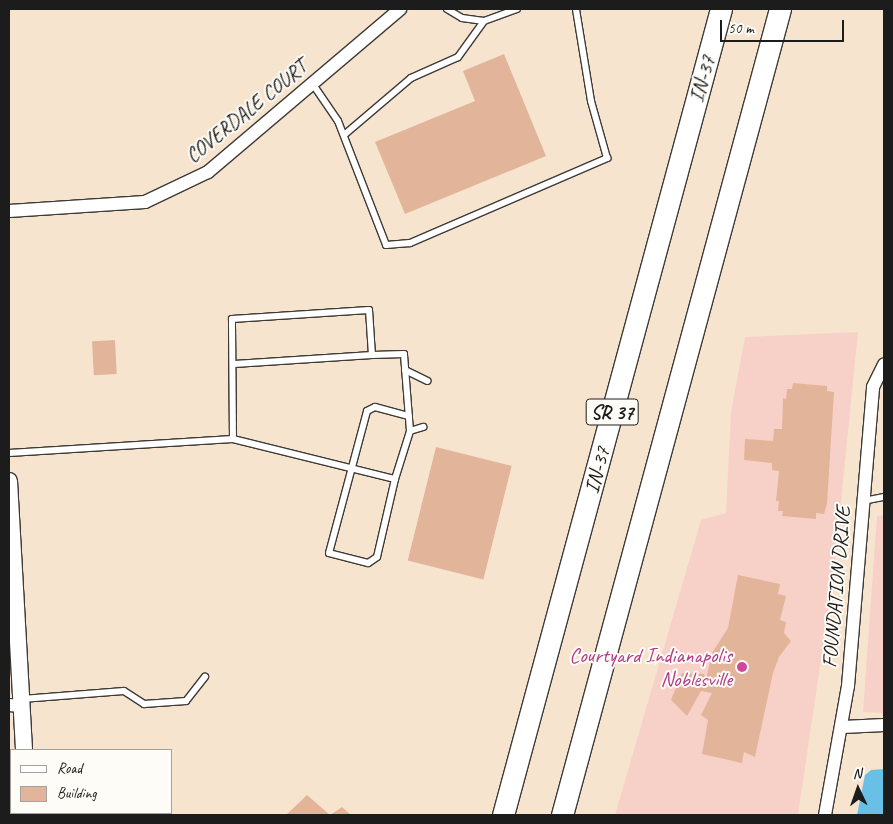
<!DOCTYPE html>
<style>
body{margin:0}
#map{position:relative;width:893px;height:824px;overflow:hidden;background:#f7e4ce;font-family:Caveat,sans-serif}
div>[style]{position:absolute}
[style*='--x']{left:calc(var(--x)*1px);top:calc(var(--y)*1px);width:calc(var(--w)*1px);rotate:calc(var(--a)*1deg)}
.built>*{inset:0;background:#f7d1c8}
.water>*{inset:0;background:#69c0e6}
.building>*{inset:0;background:#e2b59b;transform-origin:0 0}
.roads{filter:drop-shadow(1px 0 #3d3a37) drop-shadow(-1px 0 #3d3a37) drop-shadow(0 1px #3d3a37) drop-shadow(0 -1px #3d3a37)}
.service>*{height:6px;margin:-3px;padding:0 3px;transform-origin:3px;border-radius:3px;background:#fff}
.minor>*{height:12px;margin:-6px;padding:0 6px;transform-origin:6px;border-radius:6px;background:#fff}
.tertiary>*{height:16px;margin:-8px;padding:0 8px;transform-origin:8px;border-radius:8px;background:#fff}
.trunk>*{height:21px;margin:-10.5px;padding:0 10.5px;transform-origin:10.5px;border-radius:10.5px;background:#fff}
.dots>*{width:14px;height:14px;translate:-50% -50%;box-sizing:border-box;border:2px solid #fdfcf7;border-radius:50%}
span{translate:-50% -50%;white-space:nowrap;text-align:center;line-height:1.15;-webkit-text-stroke:4px #fdfcf7;paint-order:stroke}
.shield-label span{padding:1px 4px;background:#fdfcf7;border:1px solid;border-radius:4px;-webkit-text-stroke-width:0}
.shield-label{font-size:20px;color:#1c1c1c;font-weight:700}
.street-label{font-size:21px;color:#1c1c1c}
.hotel-label{font-size:21px;color:#b23c85}
.right{translate:-100% -50%;text-align:right}
.frame{position:absolute;inset:0;border:10px solid #1c1c1c;pointer-events:none}
.legend{position:absolute;left:10px;top:749px;width:162px;height:65px;box-sizing:border-box;background:#fdfcf7;border:1px solid #a3a29f;margin:0;padding:6px 9px;list-style:none;font-size:15px;color:#1c1c1c}
.legend li{display:flex;align-items:center;gap:10px;height:25px}
.legend b{width:25px;border:1px solid #a3a29f}
.north{position:absolute;left:833px;top:764px;width:50px;height:50px;-webkit-text-stroke:4px #fdfcf7;paint-order:stroke;rotate:357deg;font-size:14px;font-weight:700;line-height:20px;text-align:center;color:#1c1c1c}
.north::after{content:'';display:block;margin:auto;width:18px;height:22px;background:#1c1c1c;clip-path:polygon(50% 0,100% 100%,50% 72%,0 100%)}
.scale{position:absolute;left:720px;top:20px;width:124px;height:22px;box-sizing:border-box;border:2px solid #1c1c1c;border-top:0;padding-left:6px;font-size:15px;line-height:18px;white-space:nowrap;color:#1c1c1c;-webkit-text-stroke:4px #fdfcf7;paint-order:stroke}
</style>
<div id="map">
<div class="built">
<i style="clip-path:polygon(858px 332px,834px 572px,798px 815px,615px 815px,701px 520px,726px 513px,731px 412px,745px 337px)"></i>
<i style="clip-path:polygon(884px 515px,884px 713px,863px 712px,877px 516px)"></i>
</div>
<div class="water">
<i style="clip-path:polygon(884px 769px,884px 815px,857px 815px,865px 775px,871px 770px)"></i>
</div>
<div class="building">
<i style="clip-path:polygon(504px 54px,546px 156px,405px 214px,375px 142px,475px 101px,463px 71px)"></i>
<i style="left:115px;top:340px;width:34px;height:23px;rotate:87deg"></i>
<i style="clip-path:polygon(793px 383px,827px 386px,827px 391px,834px 392px,827px 504px,824px 514px,816px 513px,816px 519px,782px 516px,783px 511px,778px 511px,779px 501px,776px 501px,779px 471px,772px 470px,772px 463px,744px 460px,745px 439px,773px 441px,774px 429px,782px 429px,783px 398px,786px 399px,787px 389px,792px 389px)"></i>
<i style="left:436px;top:447px;width:78px;height:117px;rotate:14deg"></i>
<i style="clip-path:polygon(738px 575px,780px 584px,778px 594px,786px 596px,780px 620px,786px 622px,784px 633px,791px 641px,779px 657px,773px 673px,755px 757px,744px 752px,742px 763px,702px 754px,708px 720px,701px 715px,712px 693px,701px 691px,687px 716px,671px 700px,682px 673px,704px 674px,706px 680px,712px 653px,728px 628px)"></i>
<i style="clip-path:polygon(307px 795px,330px 815px,342px 807px,351px 815px,286px 815px)"></i>
</div>
<div class="roads">
<div class="service">
<i style="--x:447;--y:9;--w:17;--a:31"></i>
<i style="--x:462;--y:18;--w:22;--a:8"></i>
<i style="--x:484;--y:21;--w:35;--a:-20"></i>
<i style="--x:312;--y:83;--w:46;--a:55.6"></i>
<i style="--x:338;--y:121;--w:133;--a:68.8"></i>
<i style="--x:386;--y:245;--w:24;--a:-5"></i>
<i style="--x:410;--y:243;--w:215;--a:-23.3"></i>
<i style="--x:607;--y:158;--w:59;--a:-105.7"></i>
<i style="--x:591;--y:101;--w:93;--a:-99.3"></i>
<i style="--x:344;--y:135;--w:88;--a:-40.4"></i>
<i style="--x:411;--y:78;--w:51;--a:-24.1"></i>
<i style="--x:458;--y:57;--w:44;--a:-54.2"></i>
<i style="--x:405;--y:370;--w:25;--a:26"></i>
<i style="--x:410;--y:431;--w:14;--a:-17"></i>
<i style="--x:233;--y:439;--w:120;--a:-90.5"></i>
<i style="--x:232;--y:319;--w:137;--a:-3.8"></i>
<i style="--x:369;--y:310;--w:45;--a:86.2"></i>
<i style="--x:372;--y:355;--w:138;--a:176.3"></i>
<i style="--x:9;--y:453;--w:224;--a:-3.6"></i>
<i style="--x:233;--y:439;--w:167;--a:13.9"></i>
<i style="--x:395;--y:479;--w:50;--a:-72.6"></i>
<i style="--x:410;--y:431;--w:77;--a:-94.5"></i>
<i style="--x:404;--y:354;--w:32;--a:178"></i>
<i style="--x:395;--y:479;--w:80;--a:103"></i>
<i style="--x:377;--y:557;--w:11;--a:146"></i>
<i style="--x:368;--y:563;--w:40;--a:-165.6"></i>
<i style="--x:329;--y:553;--w:147;--a:-75"></i>
<i style="--x:367;--y:411;--w:9;--a:-27"></i>
<i style="--x:375;--y:407;--w:35;--a:15"></i>
<i style="--x:863;--y:501;--w:21;--a:-11"></i>
<i style="--x:22;--y:699;--w:102;--a:-4.5"></i>
<i style="--x:124;--y:691;--w:24;--a:33"></i>
<i style="--x:144;--y:704;--w:42;--a:-4.1"></i>
<i style="--x:186;--y:701;--w:31;--a:-52"></i>
</div>
<div class="minor">
<i style="--x:9;--y:211;--w:136;--a:-3.8"></i>
<i style="--x:145;--y:202;--w:70;--a:-25.5"></i>
<i style="--x:208;--y:172;--w:252;--a:-40.3"></i>
<i style="--x:9;--y:705;--w:12;--a:5"></i>
<i style="--x:843;--y:727;--w:41;--a:-2.8"></i>
<i style="--x:825;--y:815;--w:131;--a:-79.9"></i>
<i style="--x:848;--y:686;--w:300;--a:-85.2"></i>
<i style="--x:873;--y:387;--w:25;--a:-64"></i>
</div>
<div class="tertiary">
<i style="--x:9;--y:481;--w:269;--a:86.8"></i>
<i style="--x:27;--y:813;--w:2;--a:90"></i>
</div>
<div class="trunk">
<i style="--x:503;--y:815;--w:835;--a:-74.87"></i>
<i style="--x:562;--y:815;--w:835;--a:-74.87"></i>
</div>
</div>
<div class="dots">
<i style="left:742px;top:667px;background:#d1479c"></i>
</div>
<div class="shield-label">
<span style="left:612px;top:412px">SR 37</span>
</div>
<div class="street-label">
<span style="left:702px;top:79px;rotate:-75deg">IN-37</span>
<span style="left:246px;top:111px;rotate:-39deg">COVERDALE COURT</span>
<span style="left:597px;top:470px;rotate:-75deg">IN-37</span>
<span style="left:836px;top:587px;rotate:-85deg">FOUNDATION DRIVE</span>
</div>
<div class="hotel-label">
<span class="right" style="left:732px;top:667px">Courtyard Indianapolis<br>Noblesville</span>
</div>
<div class="frame"></div>
<ul class="legend">
<li><b style="height:6px;background:#fff"></b>Road</li>
<li><b style="height:14px;background:#e2b59b"></b>Building</li>
</ul>
<div class="north">N</div>
<div class="scale">50 m</div>
</div>
